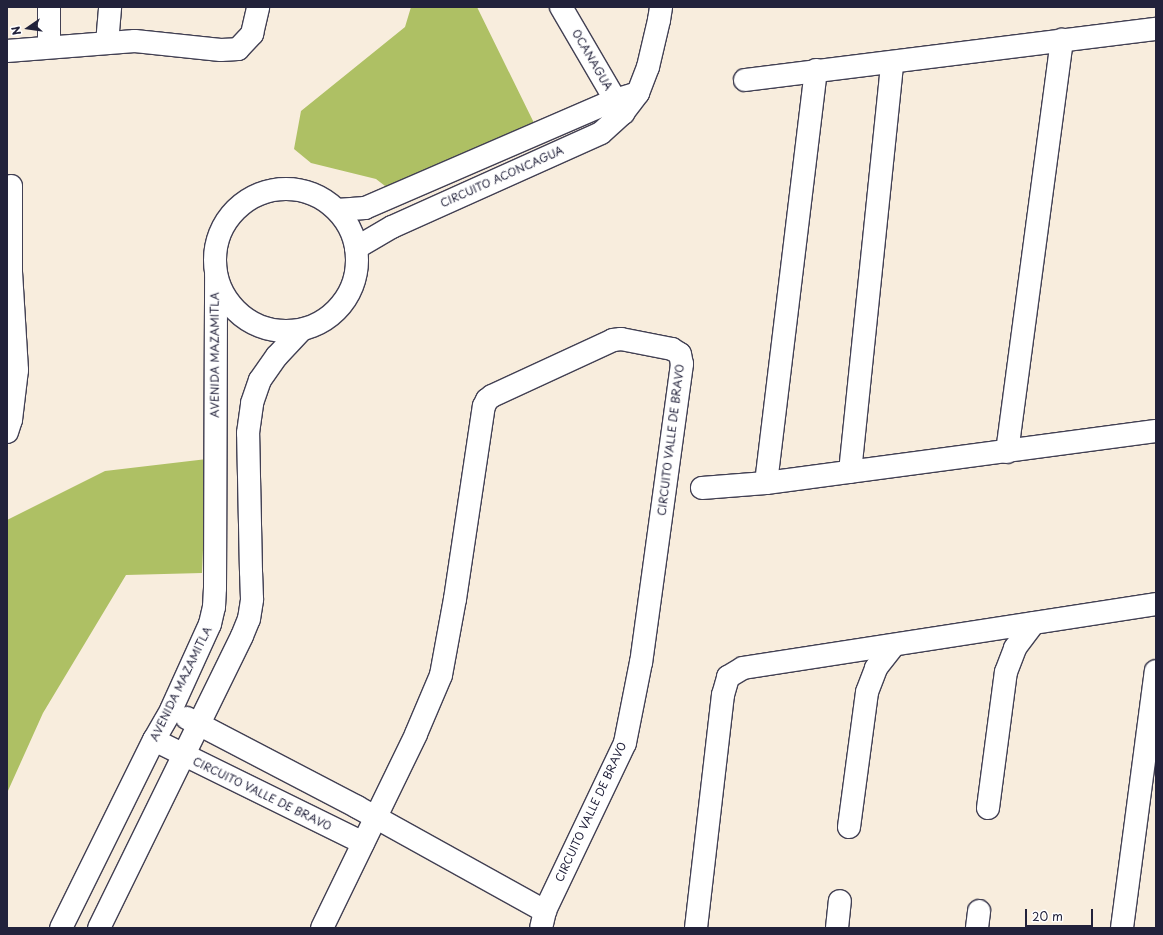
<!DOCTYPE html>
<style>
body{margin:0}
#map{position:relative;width:1163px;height:935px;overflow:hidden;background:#f8eddd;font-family:"Playpen Sans",sans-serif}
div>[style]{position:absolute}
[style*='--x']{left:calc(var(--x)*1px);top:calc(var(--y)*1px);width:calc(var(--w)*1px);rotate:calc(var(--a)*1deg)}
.green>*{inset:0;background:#aec064}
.roads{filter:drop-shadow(1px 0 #424053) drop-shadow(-1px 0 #424053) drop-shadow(0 1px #424053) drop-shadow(0 -1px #424053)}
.minor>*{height:22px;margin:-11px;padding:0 11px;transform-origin:11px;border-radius:11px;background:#fff}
.minor>.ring{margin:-11px;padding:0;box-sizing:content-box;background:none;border:22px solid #fff;border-radius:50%}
span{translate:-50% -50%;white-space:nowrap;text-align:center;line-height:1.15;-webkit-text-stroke:4px #fff;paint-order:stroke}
.street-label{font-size:11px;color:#22223b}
.frame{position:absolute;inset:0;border:8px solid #22223b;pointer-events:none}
.north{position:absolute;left:8px;top:8px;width:40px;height:40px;-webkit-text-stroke:3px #fff;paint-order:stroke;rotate:257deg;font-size:11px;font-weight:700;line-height:16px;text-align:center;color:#22223b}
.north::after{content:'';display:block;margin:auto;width:14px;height:18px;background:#22223b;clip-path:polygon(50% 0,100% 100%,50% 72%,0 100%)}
.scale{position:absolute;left:1025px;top:909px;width:68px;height:18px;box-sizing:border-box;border:2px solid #22223b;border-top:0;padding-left:5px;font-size:12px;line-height:14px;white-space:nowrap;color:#22223b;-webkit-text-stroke:3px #fff;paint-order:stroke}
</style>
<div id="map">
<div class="green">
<i style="clip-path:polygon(411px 7px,477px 7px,535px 125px,389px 189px,376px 179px,311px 163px,294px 149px,301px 111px,405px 27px)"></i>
<i style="clip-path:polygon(207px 459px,202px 573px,126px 575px,43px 713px,7px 793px,7px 520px,105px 471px)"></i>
</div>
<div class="roads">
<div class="minor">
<i style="--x:561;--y:7;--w:123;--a:59.7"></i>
<i style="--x:107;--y:43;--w:36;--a:-85"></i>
<i style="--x:49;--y:47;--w:40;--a:-90"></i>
<i style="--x:7;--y:51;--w:128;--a:-4.5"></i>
<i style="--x:135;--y:41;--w:86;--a:6"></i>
<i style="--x:221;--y:50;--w:17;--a:-3"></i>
<i style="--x:238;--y:49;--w:21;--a:-47"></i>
<i style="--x:252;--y:34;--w:28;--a:-77"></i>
<i style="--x:745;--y:80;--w:414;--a:-7.1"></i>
<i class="ring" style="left:215px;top:189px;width:120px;height:120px"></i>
<i style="--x:337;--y:210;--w:28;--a:-4"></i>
<i style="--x:365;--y:208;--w:272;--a:-23.4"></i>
<i style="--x:615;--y:100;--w:24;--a:-17"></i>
<i style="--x:356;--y:248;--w:42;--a:-30.3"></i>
<i style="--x:392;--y:227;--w:229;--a:-24.2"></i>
<i style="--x:601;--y:133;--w:30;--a:-42"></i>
<i style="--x:623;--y:113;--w:25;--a:-53"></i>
<i style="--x:638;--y:93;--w:28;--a:-69"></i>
<i style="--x:648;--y:67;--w:48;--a:-76.8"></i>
<i style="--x:659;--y:20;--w:13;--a:-81"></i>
<i style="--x:7;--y:432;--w:13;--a:-72"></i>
<i style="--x:11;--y:420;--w:50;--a:-83.2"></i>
<i style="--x:17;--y:370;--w:98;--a:-93.5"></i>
<i style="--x:11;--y:272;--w:86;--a:-90"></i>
<i style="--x:1007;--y:452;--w:416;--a:-82.4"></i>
<i style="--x:850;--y:472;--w:411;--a:-84.1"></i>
<i style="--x:766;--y:483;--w:416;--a:-83.1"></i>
<i style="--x:702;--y:488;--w:64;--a:-4.5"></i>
<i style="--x:766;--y:483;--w:393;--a:-7.6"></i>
<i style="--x:187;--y:718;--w:192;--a:27.6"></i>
<i style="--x:357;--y:807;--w:215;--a:29"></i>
<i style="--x:154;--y:740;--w:233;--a:26.2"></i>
<i style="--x:988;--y:808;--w:137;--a:-82.5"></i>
<i style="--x:1006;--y:672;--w:26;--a:-69"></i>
<i style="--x:1015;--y:648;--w:31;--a:-53"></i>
<i style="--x:849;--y:827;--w:136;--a:-82.4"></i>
<i style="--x:867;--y:692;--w:26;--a:-69"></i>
<i style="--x:876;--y:668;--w:29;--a:-52"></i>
<i style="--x:61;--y:928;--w:210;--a:-63.7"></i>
<i style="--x:154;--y:740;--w:34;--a:-60"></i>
<i style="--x:171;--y:710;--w:94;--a:-65.6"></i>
<i style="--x:210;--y:624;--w:17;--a:-77"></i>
<i style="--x:214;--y:607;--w:19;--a:-87"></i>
<i style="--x:215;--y:588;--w:313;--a:-89.8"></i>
<i style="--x:99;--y:928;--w:325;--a:-63.9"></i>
<i style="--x:242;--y:636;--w:18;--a:-68"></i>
<i style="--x:249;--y:619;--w:20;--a:-81"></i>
<i style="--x:252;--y:599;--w:27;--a:-92"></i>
<i style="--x:251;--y:572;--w:139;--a:-91.2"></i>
<i style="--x:248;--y:433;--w:30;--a:-82"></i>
<i style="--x:252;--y:403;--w:24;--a:-71"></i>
<i style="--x:260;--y:380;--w:29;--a:-55"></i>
<i style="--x:277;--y:356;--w:35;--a:-47"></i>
<i style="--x:322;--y:928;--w:216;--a:-64.1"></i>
<i style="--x:416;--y:734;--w:64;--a:-67"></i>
<i style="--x:441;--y:675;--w:77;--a:-79.6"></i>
<i style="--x:455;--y:599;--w:195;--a:-81.5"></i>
<i style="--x:484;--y:406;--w:7;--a:-63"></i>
<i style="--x:487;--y:400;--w:6;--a:-39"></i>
<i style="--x:492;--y:396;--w:133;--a:-24.8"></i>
<i style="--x:613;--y:340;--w:8;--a:-7"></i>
<i style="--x:621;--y:339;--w:52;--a:11.1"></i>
<i style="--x:672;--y:349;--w:9;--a:32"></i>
<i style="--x:680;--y:354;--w:10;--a:79"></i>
<i style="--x:682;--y:364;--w:301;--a:97.8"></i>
<i style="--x:641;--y:662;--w:83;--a:101.2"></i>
<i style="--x:625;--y:743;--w:186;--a:115.5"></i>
<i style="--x:545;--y:911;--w:17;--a:103"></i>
<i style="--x:696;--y:928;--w:235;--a:-83.4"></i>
<i style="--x:723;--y:695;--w:19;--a:-74"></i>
<i style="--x:728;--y:677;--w:17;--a:-31"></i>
<i style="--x:743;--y:668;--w:418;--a:-8.8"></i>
<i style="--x:837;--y:928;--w:27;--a:-84"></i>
<i style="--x:977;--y:928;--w:17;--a:-83"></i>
<i style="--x:1122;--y:928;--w:259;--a:-82.5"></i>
</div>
</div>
<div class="street-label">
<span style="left:592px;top:60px;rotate:60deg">OCANAGUA</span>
<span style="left:502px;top:177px;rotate:-24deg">CIRCUITO ACONCAGUA</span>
<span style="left:215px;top:355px;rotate:-90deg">AVENIDA MAZAMITLA</span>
<span style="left:671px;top:440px;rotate:-83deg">CIRCUITO VALLE DE BRAVO</span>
<span style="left:181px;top:684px;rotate:-64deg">AVENIDA MAZAMITLA</span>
<span style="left:262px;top:794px;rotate:26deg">CIRCUITO VALLE DE BRAVO</span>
<span style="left:591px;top:812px;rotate:-65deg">CIRCUITO VALLE DE BRAVO</span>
</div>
<div class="frame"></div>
<div class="north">N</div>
<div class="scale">20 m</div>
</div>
